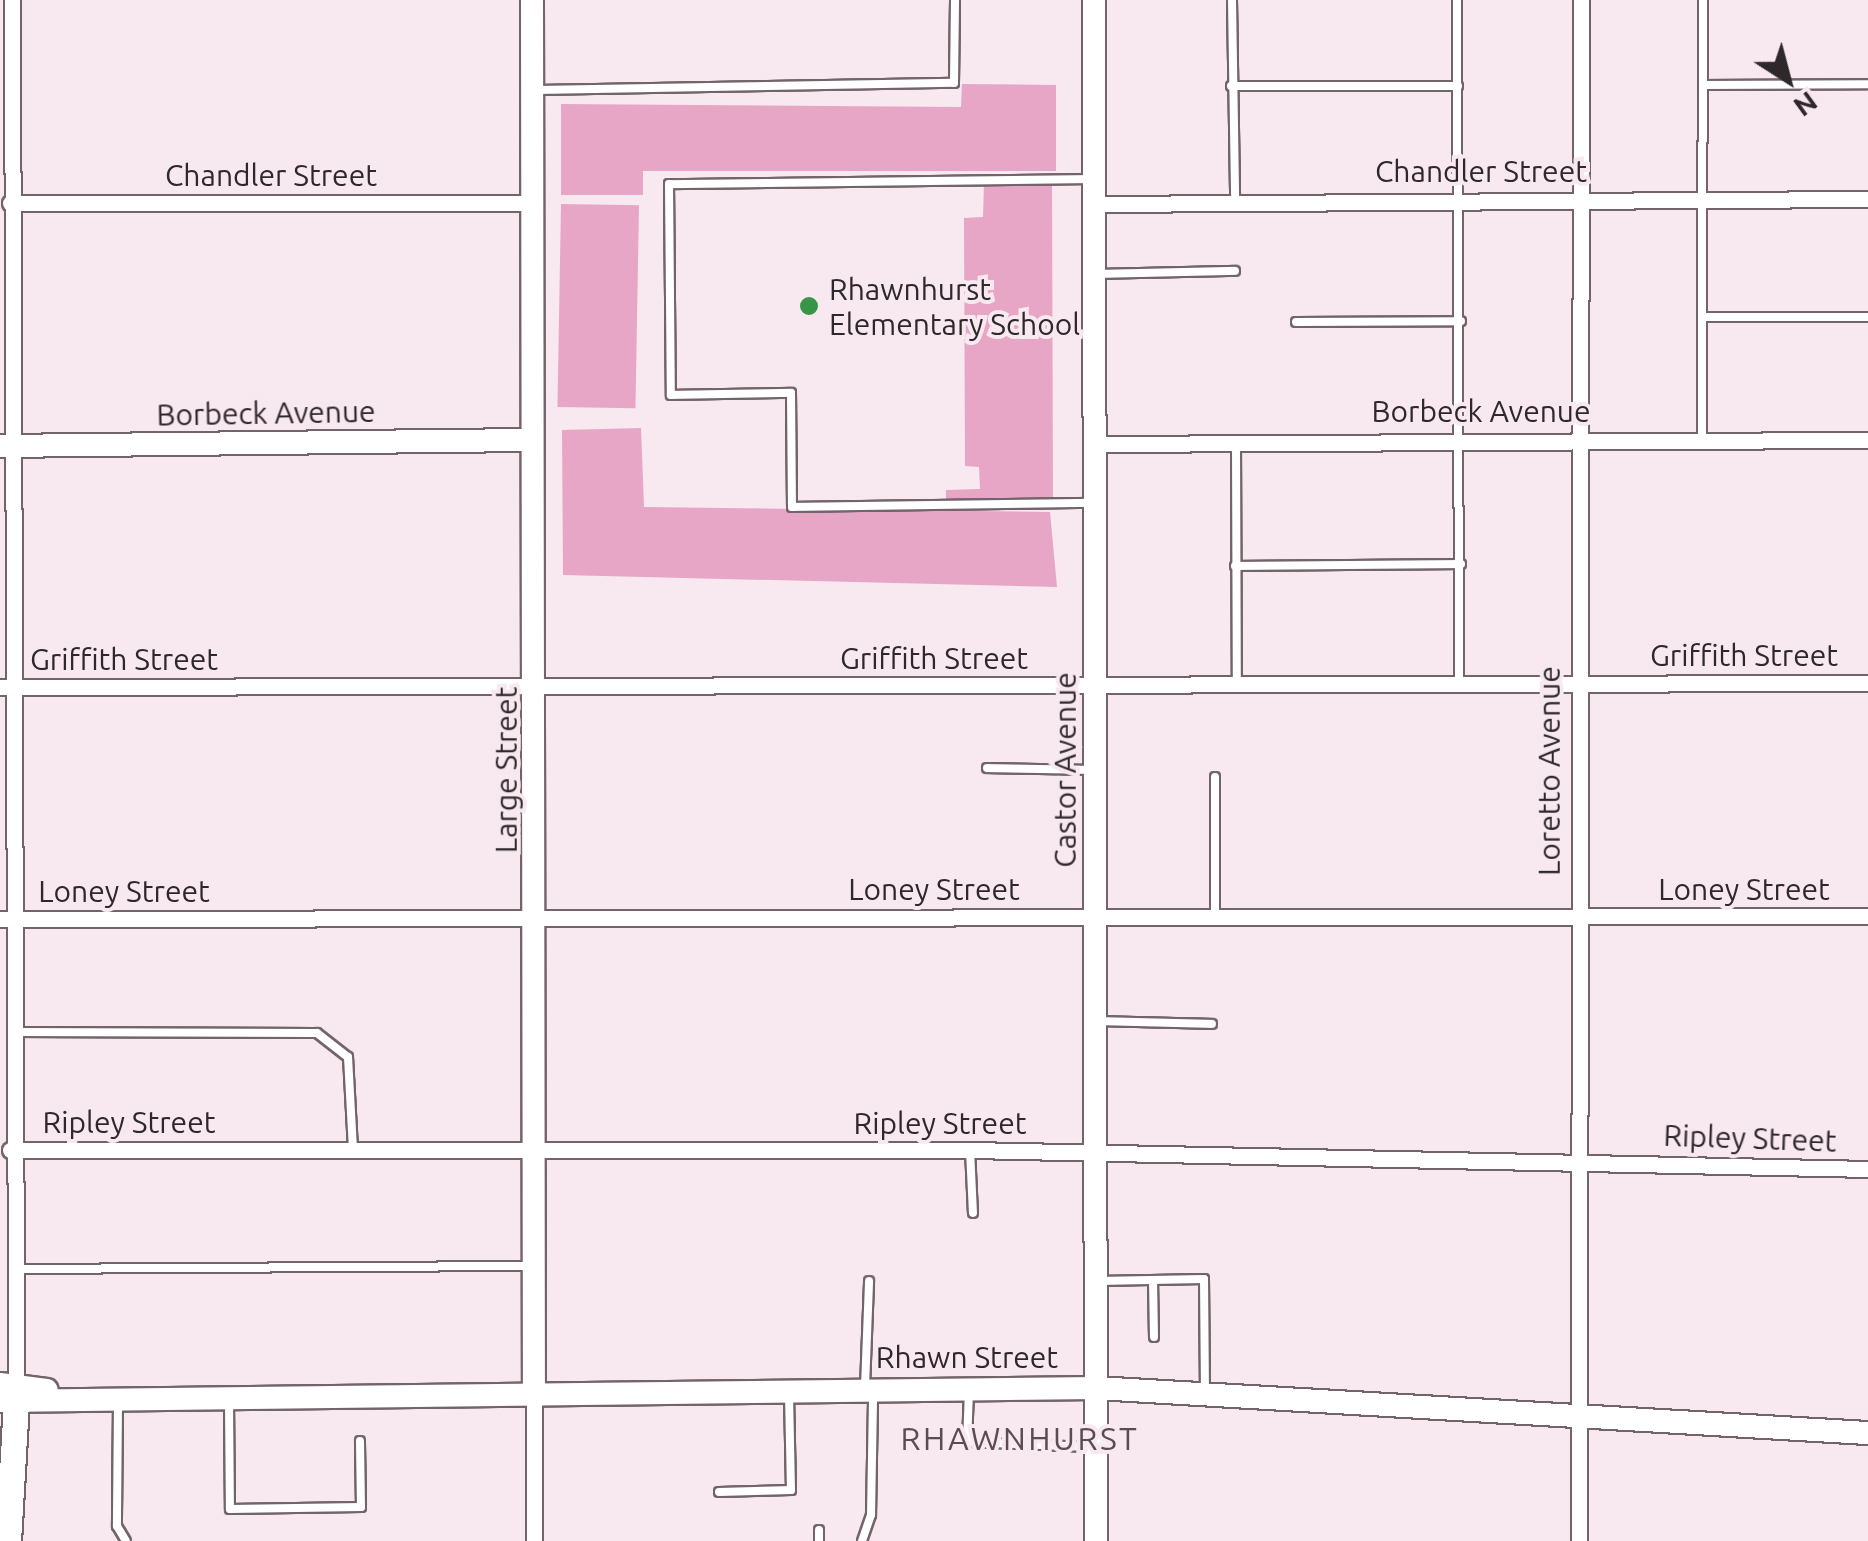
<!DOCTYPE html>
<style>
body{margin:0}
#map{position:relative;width:1868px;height:1541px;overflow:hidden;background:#f8e8ef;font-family:Ubuntu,sans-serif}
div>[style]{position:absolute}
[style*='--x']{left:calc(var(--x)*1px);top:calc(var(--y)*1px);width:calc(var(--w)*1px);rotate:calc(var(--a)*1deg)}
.green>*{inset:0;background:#e7a6c6;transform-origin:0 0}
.roads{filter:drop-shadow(2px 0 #72646a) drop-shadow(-2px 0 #72646a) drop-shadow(0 2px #72646a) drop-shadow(0 -2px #72646a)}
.lane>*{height:8px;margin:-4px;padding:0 4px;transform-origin:4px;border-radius:4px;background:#fff}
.street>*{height:15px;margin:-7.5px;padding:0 7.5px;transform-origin:7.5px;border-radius:7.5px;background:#fff}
.secondary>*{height:22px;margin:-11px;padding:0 11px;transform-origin:11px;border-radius:11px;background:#fff}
.primary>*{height:25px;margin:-12.5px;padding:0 12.5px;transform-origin:12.5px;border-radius:12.5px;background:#fff}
.dots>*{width:28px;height:28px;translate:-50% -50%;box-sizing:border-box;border:5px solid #f8e8ef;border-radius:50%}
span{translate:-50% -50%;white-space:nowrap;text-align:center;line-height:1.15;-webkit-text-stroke:8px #f8e8ef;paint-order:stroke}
.street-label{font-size:30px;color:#2e282b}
.poi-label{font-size:30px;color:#2e282b}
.left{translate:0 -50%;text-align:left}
.neighbourhood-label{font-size:32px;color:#5a4c52;letter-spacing:2.5px}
.north{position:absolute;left:1738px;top:30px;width:100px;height:100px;-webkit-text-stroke:8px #f8e8ef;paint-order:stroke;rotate:144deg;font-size:28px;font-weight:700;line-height:40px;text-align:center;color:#2e282b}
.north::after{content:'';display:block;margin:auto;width:35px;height:45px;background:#2e282b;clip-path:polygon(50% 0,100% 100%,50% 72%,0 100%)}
</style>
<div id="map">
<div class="green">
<i style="clip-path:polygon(962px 84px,1056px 85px,1056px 171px,643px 171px,643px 195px,561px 195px,561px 104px,961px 107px)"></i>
<i style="clip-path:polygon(984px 183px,1052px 183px,1053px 500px,946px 501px,946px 490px,980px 489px,979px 467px,965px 466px,964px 218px,983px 217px)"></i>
<i style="left:561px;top:204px;width:78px;height:203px;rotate:1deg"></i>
<i style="clip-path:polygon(641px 428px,644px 507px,1050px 512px,1057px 587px,563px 575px,562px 430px)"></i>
</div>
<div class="roads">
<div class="lane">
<i style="--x:1232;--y:0;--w:200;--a:89.1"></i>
<i style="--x:1457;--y:0;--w:682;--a:89.83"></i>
<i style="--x:1703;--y:85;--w:165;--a:-0.3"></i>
<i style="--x:1231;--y:86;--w:227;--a:0"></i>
<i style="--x:537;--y:90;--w:417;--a:-1"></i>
<i style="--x:954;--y:83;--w:83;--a:-89.3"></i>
<i style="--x:1090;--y:179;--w:421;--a:179.3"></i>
<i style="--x:669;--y:184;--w:211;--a:89.5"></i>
<i style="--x:671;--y:395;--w:120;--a:-1"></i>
<i style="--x:791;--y:393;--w:114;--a:89.5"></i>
<i style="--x:792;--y:507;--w:300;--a:-0.8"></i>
<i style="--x:1099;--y:274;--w:136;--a:-1.3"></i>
<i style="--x:1703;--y:317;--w:165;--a:0"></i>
<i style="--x:1296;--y:322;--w:165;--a:-0.3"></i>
<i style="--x:1702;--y:440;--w:440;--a:-89.9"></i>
<i style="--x:1236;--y:445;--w:239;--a:89.8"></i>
<i style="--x:1235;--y:566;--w:226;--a:-0.5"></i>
<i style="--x:987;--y:768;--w:104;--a:1.1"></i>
<i style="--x:1215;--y:916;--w:139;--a:-90"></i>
<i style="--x:1100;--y:1021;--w:112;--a:1.5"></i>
<i style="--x:14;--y:1032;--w:303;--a:0.2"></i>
<i style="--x:317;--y:1033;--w:39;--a:38"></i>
<i style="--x:348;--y:1057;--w:93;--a:86.9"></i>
<i style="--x:970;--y:1150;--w:63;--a:87.3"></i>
<i style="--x:18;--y:1269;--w:511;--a:-0.34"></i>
<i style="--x:1153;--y:1280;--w:57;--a:89"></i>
<i style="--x:1097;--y:1281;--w:107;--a:-1.1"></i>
<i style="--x:1204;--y:1279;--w:114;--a:89.5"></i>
<i style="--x:865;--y:1387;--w:106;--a:-87.8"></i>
<i style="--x:969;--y:1391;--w:51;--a:92.2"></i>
<i style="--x:967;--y:1442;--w:125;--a:2.3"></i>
<i style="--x:118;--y:1403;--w:123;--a:90.5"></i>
<i style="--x:117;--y:1526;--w:17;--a:59"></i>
<i style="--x:229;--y:1403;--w:106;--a:89.5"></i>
<i style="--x:230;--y:1509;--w:131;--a:-0.9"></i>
<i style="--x:361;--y:1507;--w:66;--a:-90.9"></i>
<i style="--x:719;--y:1492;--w:72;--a:-1.6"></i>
<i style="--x:791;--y:1490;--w:93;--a:-91.2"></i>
<i style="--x:819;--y:1530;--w:11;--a:90"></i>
<i style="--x:862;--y:1541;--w:28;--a:-71"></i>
<i style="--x:871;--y:1515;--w:119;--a:-89"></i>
</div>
<div class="street">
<i style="--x:12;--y:0;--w:1384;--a:89.83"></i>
<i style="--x:10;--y:203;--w:521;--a:0"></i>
<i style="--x:1094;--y:204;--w:774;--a:-0.37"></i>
<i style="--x:1095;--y:444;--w:773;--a:-0.3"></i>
<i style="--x:0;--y:687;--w:1868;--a:-0.12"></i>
<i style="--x:0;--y:919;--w:1868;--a:-0.09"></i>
<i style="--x:10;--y:1150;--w:960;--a:0"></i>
<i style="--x:970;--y:1150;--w:898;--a:1.21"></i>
<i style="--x:534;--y:1391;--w:150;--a:90"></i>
<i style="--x:1579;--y:1541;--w:1541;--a:-89.93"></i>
</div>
<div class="secondary">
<i style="--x:532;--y:0;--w:1391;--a:89.92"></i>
<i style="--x:1094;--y:0;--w:1541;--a:89.93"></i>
<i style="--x:0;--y:446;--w:532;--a:-0.65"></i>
<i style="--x:0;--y:1384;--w:47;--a:7.3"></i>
<i style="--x:0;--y:1401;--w:1096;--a:-0.68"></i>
<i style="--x:1096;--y:1388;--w:773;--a:3.34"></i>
</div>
<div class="primary">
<i style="--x:8;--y:1541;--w:140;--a:-86.7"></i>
</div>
</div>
<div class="dots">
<i style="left:809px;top:306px;background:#369548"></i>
</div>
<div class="street-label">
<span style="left:1481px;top:171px">Chandler Street</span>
<span style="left:271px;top:175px">Chandler Street</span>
<span style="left:1481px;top:411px">Borbeck Avenue</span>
<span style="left:266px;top:413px;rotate:-1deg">Borbeck Avenue</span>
<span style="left:1744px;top:655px">Griffith Street</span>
<span style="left:934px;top:658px">Griffith Street</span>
<span style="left:124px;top:659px">Griffith Street</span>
<span style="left:506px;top:770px;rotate:-90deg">Large Street</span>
<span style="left:1065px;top:770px;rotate:-90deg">Castor Avenue</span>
<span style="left:1549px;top:771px;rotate:-90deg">Loretto Avenue</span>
<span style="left:934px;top:889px">Loney Street</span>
<span style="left:1744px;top:889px">Loney Street</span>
<span style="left:124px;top:891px">Loney Street</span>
<span style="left:129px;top:1122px">Ripley Street</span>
<span style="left:940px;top:1123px">Ripley Street</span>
<span style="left:1750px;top:1138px;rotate:2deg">Ripley Street</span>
<span style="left:967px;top:1357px">Rhawn Street</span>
</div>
<div class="poi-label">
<span class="left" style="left:829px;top:306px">Rhawnhurst<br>Elementary School</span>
</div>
<div class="neighbourhood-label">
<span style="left:1020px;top:1438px">RHAWNHURST</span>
</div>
<div class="north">N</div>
</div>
